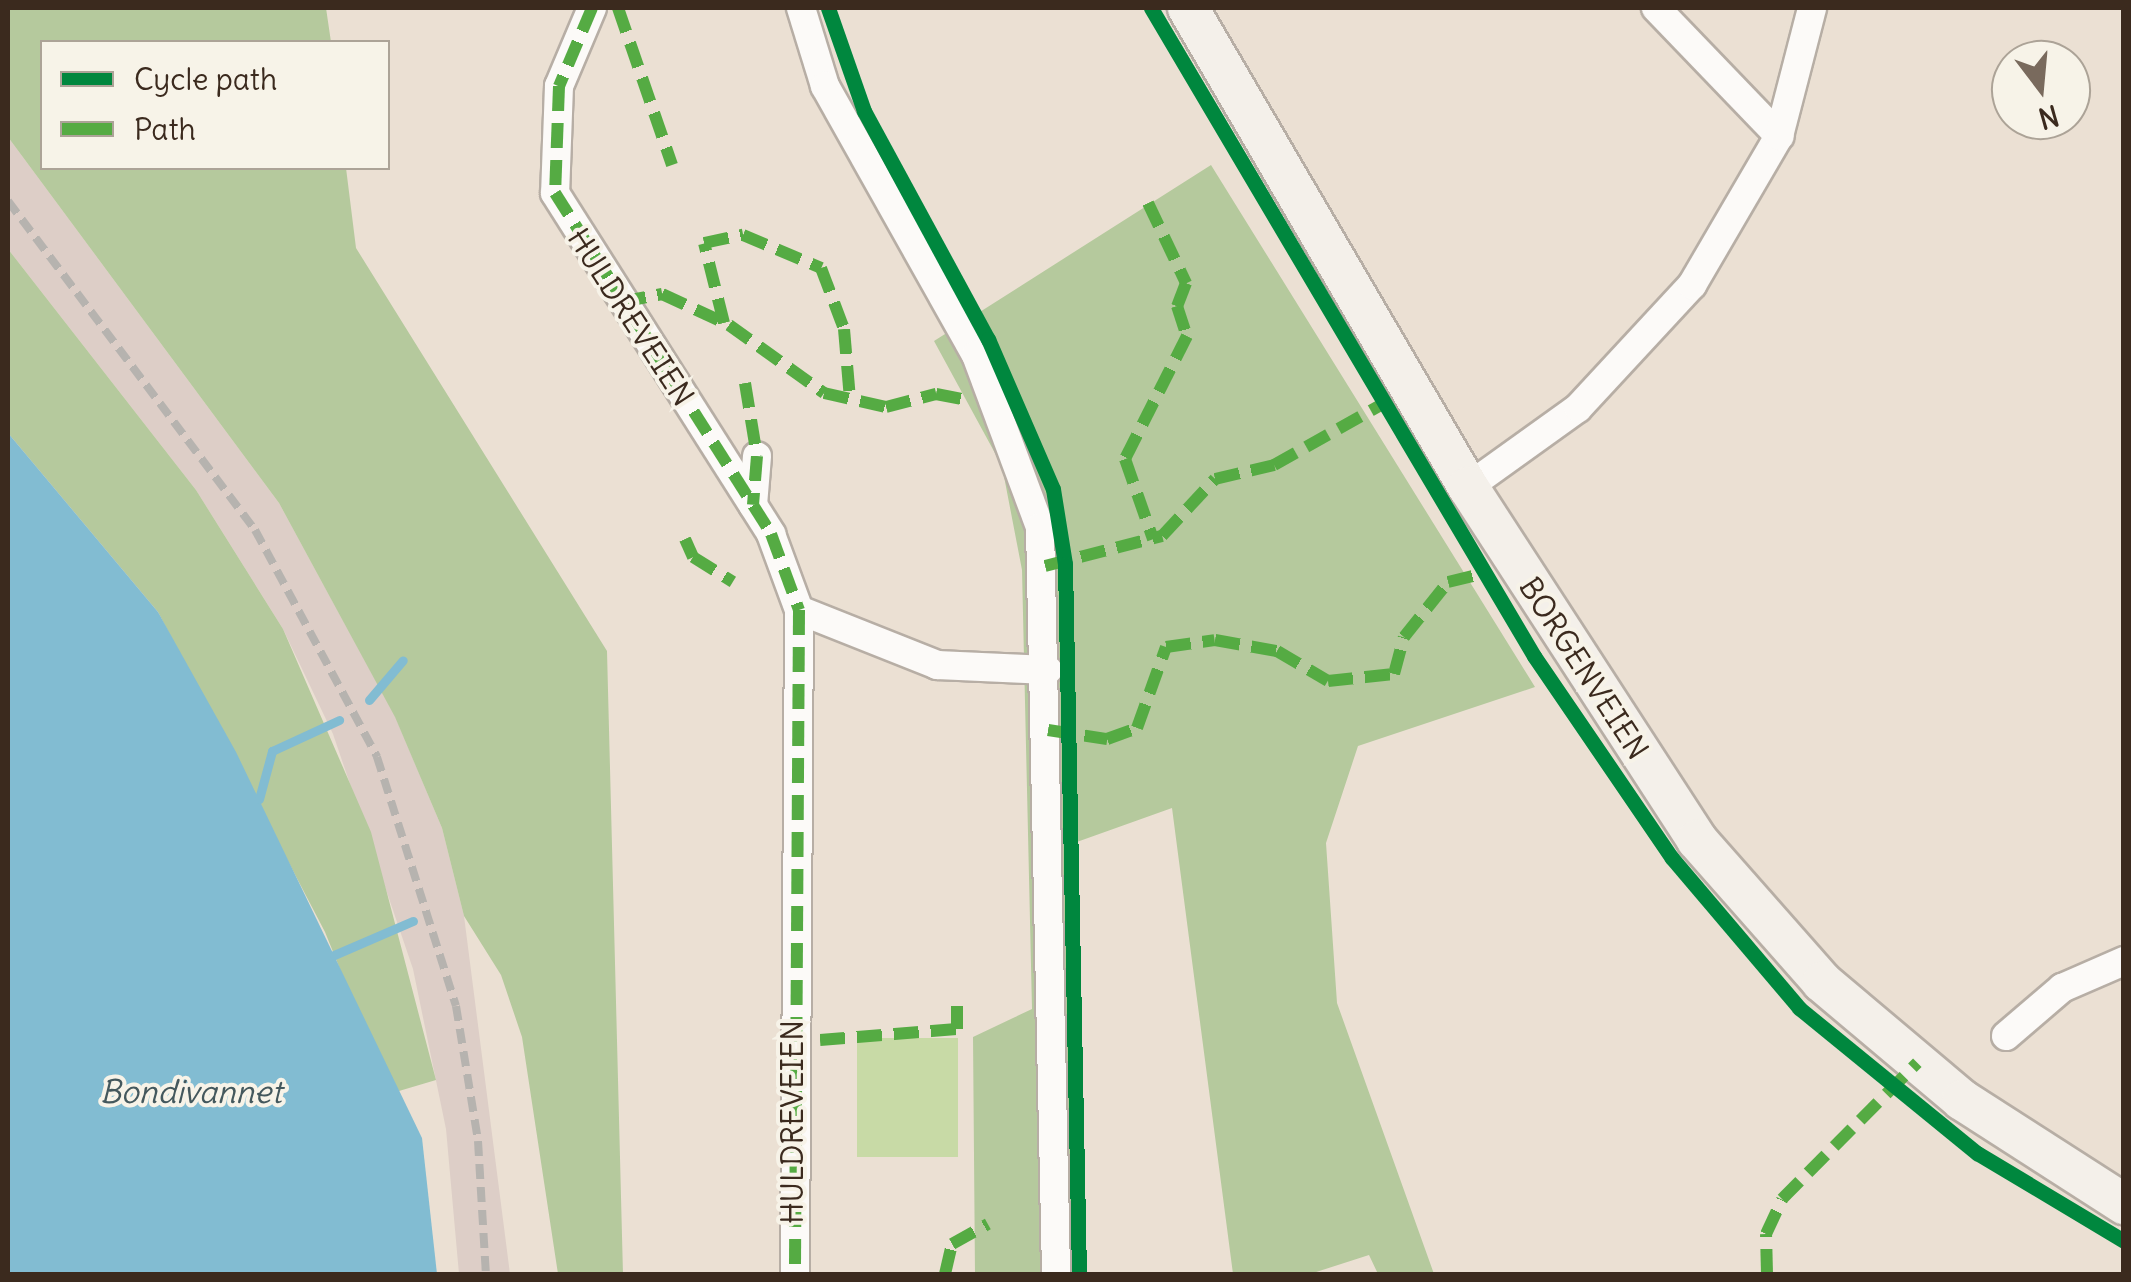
<!DOCTYPE html>
<style>
body{margin:0}
#map{position:relative;width:2131px;height:1282px;overflow:hidden;background:#ebe0d3;font-family:Delius,sans-serif}
div>[style]{position:absolute}
[style*='--x']{left:calc(var(--x)*1px);top:calc(var(--y)*1px);width:calc(var(--w)*1px);rotate:calc(var(--a)*1deg)}
.industrial>*{inset:0;background:#ddcec7}
.green>*{inset:0;background:#c8daa6;transform-origin:0 0}
.forest>*{inset:0;background:#b5c99d}
.water>*{inset:0;background:#82bcd2}
.stream>*{height:9px;margin:-4.5px;padding:0 4.5px;transform-origin:4.5px;border-radius:4.5px;background:#82bcd2}
.roads{filter:drop-shadow(2px 0 #b7aea5) drop-shadow(-2px 0 #b7aea5) drop-shadow(0 2px #b7aea5) drop-shadow(0 -2px #b7aea5)}
.street>*{height:28px;margin:-14px;padding:0 14px;transform-origin:14px;border-radius:14px;background:#fcfaf8}
.secondary>*{height:40px;margin:-20px;padding:0 20px;transform-origin:20px;border-radius:20px;background:#f4f0ea}
.rail>*{height:8px;margin-top:-4px;transform-origin:0;background:repeating-linear-gradient(90deg,#b6b3af 0 15px,transparent 0 23px)}
.quiet>*{height:12px;margin-top:-6px;transform-origin:0;background:repeating-linear-gradient(90deg,#55ab43 0 25px,transparent 0 37px)}
.cycleway>*{height:15px;margin:-7.5px;padding:0 7.5px;transform-origin:7.5px;border-radius:7.5px;background:#00873e}
span{translate:-50% -50%;white-space:nowrap;text-align:center;line-height:1.15;-webkit-text-stroke:8px #f7f3e8;paint-order:stroke}
.street-label{font-size:30px;color:#3b2a1e}
.water-label{font-size:32px;color:#44585d;font-style:italic}
.frame{position:absolute;inset:0;border:10px solid #3b2a1e;pointer-events:none}
.legend{position:absolute;left:40px;top:40px;width:350px;height:130px;box-sizing:border-box;background:#f7f3e8;border:2px solid #aca397;margin:0;padding:12px 18px;list-style:none;font-size:30px;color:#3b2a1e}
.legend li{display:flex;align-items:center;gap:20px;height:50px}
.legend b{width:50px;border:2px solid #aca397}
.north{position:absolute;left:1991px;top:40px;width:100px;height:100px;box-sizing:border-box;background:#f7f3e8;border:2px solid #aca397;border-radius:50%;rotate:164deg;font-size:28px;font-weight:700;line-height:40px;text-align:center;color:#3b2a1e}
.north::after{content:'';display:block;margin:auto;width:35px;height:45px;background:#796a5d;clip-path:polygon(50% 0,100% 100%,50% 72%,0 100%)}
</style>
<div id="map">
<div class="industrial">
<i style="clip-path:polygon(8px 137px,279px 503px,395px 716px,442px 828px,464px 916px,510px 1274px,459px 1274px,446px 1129px,413px 969px,333px 734px,283px 629px,196px 490px,8px 249px)"></i>
</div>
<div class="green">
<i style="left:958px;top:1038px;width:119px;height:101px;rotate:90deg"></i>
</div>
<div class="forest">
<i style="clip-path:polygon(8px 8px,326px 8px,331px 42px,42px 42px,42px 168px,346px 168px,356px 248px,607px 651px,623px 1274px,558px 1274px,522px 1037px,501px 975px,464px 916px,442px 828px,395px 717px,279px 503px,8px 137px)"></i>
<i style="clip-path:polygon(1211px 165px,1535px 687px,1358px 746px,1326px 843px,1337px 1003px,1434px 1274px,1378px 1274px,1369px 1255px,1310px 1274px,1233px 1274px,1172px 808px,1074px 843px,1083px 1274px,975px 1274px,973px 1037px,1032px 1009px,1022px 570px,1002px 466px,934px 341px)"></i>
<i style="clip-path:polygon(8px 249px,196px 490px,283px 629px,371px 832px,436px 1080px,399px 1091px,376px 1058px,325px 932px,158px 612px,8px 433px)"></i>
</div>
<div class="water">
<i style="clip-path:polygon(8px 433px,158px 612px,236px 752px,422px 1138px,437px 1274px,8px 1274px)"></i>
</div>
<div class="stream">
<i style="--x:369;--y:700;--w:52;--a:-49.6"></i>
<i style="--x:259;--y:799;--w:50;--a:-74.8"></i>
<i style="--x:272;--y:751;--w:74;--a:-24.8"></i>
<i style="--x:334;--y:955;--w:86;--a:-23.3"></i>
</div>
<div class="roads">
<div class="street">
<i style="--x:592;--y:8;--w:85;--a:112.9"></i>
<i style="--x:559;--y:86;--w:107;--a:92.1"></i>
<i style="--x:555;--y:193;--w:404;--a:57.6"></i>
<i style="--x:771;--y:534;--w:81;--a:69.8"></i>
<i style="--x:799;--y:610;--w:664;--a:90.35"></i>
<i style="--x:801;--y:8;--w:82;--a:72.9"></i>
<i style="--x:825;--y:86;--w:308;--a:60.7"></i>
<i style="--x:976;--y:355;--w:184;--a:69.6"></i>
<i style="--x:1040;--y:527;--w:747;--a:88.77"></i>
<i style="--x:1656;--y:8;--w:178;--a:46.1"></i>
<i style="--x:1468;--y:487;--w:135;--a:-35.7"></i>
<i style="--x:1578;--y:408;--w:168;--a:-47.2"></i>
<i style="--x:1692;--y:285;--w:173;--a:-59.7"></i>
<i style="--x:1779;--y:136;--w:132;--a:-75.5"></i>
<i style="--x:753;--y:505;--w:49;--a:-85.3"></i>
<i style="--x:799;--y:610;--w:149;--a:21.7"></i>
<i style="--x:937;--y:665;--w:111;--a:2.6"></i>
<i style="--x:2006;--y:1036;--w:74;--a:-40.6"></i>
<i style="--x:2062;--y:988;--w:68;--a:-23.5"></i>
</div>
<div class="secondary">
<i style="--x:1188;--y:8;--w:555;--a:59.69"></i>
<i style="--x:1468;--y:487;--w:421;--a:57"></i>
<i style="--x:1697;--y:840;--w:189;--a:48.6"></i>
<i style="--x:1822;--y:982;--w:183;--a:40.1"></i>
<i style="--x:1962;--y:1100;--w:193;--a:32.7"></i>
</div>
</div>
<div class="rail">
<i style="--x:8;--y:201;--w:411;--a:53.1"></i>
<i style="--x:255;--y:530;--w:258;--a:61.7"></i>
<i style="--x:377;--y:757;--w:261;--a:72.4"></i>
<i style="--x:456;--y:1006;--w:137;--a:80.7"></i>
<i style="--x:478;--y:1141;--w:133;--a:86.6"></i>
</div>
<div class="quiet">
<i style="--x:592;--y:8;--w:85;--a:112.9"></i>
<i style="--x:559;--y:86;--w:107;--a:92.1"></i>
<i style="--x:555;--y:193;--w:404;--a:57.6"></i>
<i style="--x:771;--y:534;--w:81;--a:69.8"></i>
<i style="--x:799;--y:610;--w:664;--a:90.35"></i>
<i style="--x:618;--y:8;--w:166;--a:71"></i>
<i style="--x:1148;--y:203;--w:89;--a:64.6"></i>
<i style="--x:1186;--y:283;--w:25;--a:111"></i>
<i style="--x:1177;--y:306;--w:32;--a:72"></i>
<i style="--x:1187;--y:336;--w:138;--a:116.8"></i>
<i style="--x:1125;--y:459;--w:85;--a:70.7"></i>
<i style="--x:621;--y:302;--w:42;--a:-11"></i>
<i style="--x:662;--y:294;--w:74;--a:24.8"></i>
<i style="--x:729;--y:325;--w:117;--a:35.6"></i>
<i style="--x:824;--y:393;--w:64;--a:12.7"></i>
<i style="--x:886;--y:407;--w:52;--a:-14.6"></i>
<i style="--x:936;--y:394;--w:31;--a:11"></i>
<i style="--x:724;--y:323;--w:82;--a:-104"></i>
<i style="--x:704;--y:243;--w:40;--a:-12"></i>
<i style="--x:743;--y:235;--w:85;--a:22.9"></i>
<i style="--x:821;--y:268;--w:65;--a:69.3"></i>
<i style="--x:844;--y:329;--w:70;--a:85.1"></i>
<i style="--x:745;--y:383;--w:74;--a:80.7"></i>
<i style="--x:757;--y:456;--w:49;--a:94.7"></i>
<i style="--x:685;--y:539;--w:20;--a:66"></i>
<i style="--x:693;--y:557;--w:47;--a:32"></i>
<i style="--x:1045;--y:566;--w:121;--a:-14.4"></i>
<i style="--x:1162;--y:536;--w:78;--a:-47.1"></i>
<i style="--x:1215;--y:479;--w:61;--a:-13.3"></i>
<i style="--x:1274;--y:465;--w:123;--a:-29.3"></i>
<i style="--x:1048;--y:730;--w:60;--a:8.7"></i>
<i style="--x:1107;--y:739;--w:32;--a:-20"></i>
<i style="--x:1137;--y:728;--w:86;--a:-70.3"></i>
<i style="--x:1166;--y:647;--w:49;--a:-8.1"></i>
<i style="--x:1215;--y:640;--w:63;--a:10.1"></i>
<i style="--x:1277;--y:651;--w:59;--a:30.5"></i>
<i style="--x:1328;--y:681;--w:66;--a:-6.1"></i>
<i style="--x:1394;--y:674;--w:38;--a:-75"></i>
<i style="--x:1404;--y:637;--w:70;--a:-51.3"></i>
<i style="--x:1448;--y:582;--w:42;--a:-13.7"></i>
<i style="--x:820;--y:1040;--w:137;--a:-4.6"></i>
<i style="--x:957;--y:1029;--w:23;--a:-90"></i>
<i style="--x:945;--y:1274;--w:31;--a:-77"></i>
<i style="--x:952;--y:1244;--w:41;--a:-29.1"></i>
<i style="--x:1767;--y:1274;--w:40;--a:-91.4"></i>
<i style="--x:1766;--y:1234;--w:38;--a:-65"></i>
<i style="--x:1782;--y:1199;--w:192;--a:-45.2"></i>
</div>
<div class="cycleway">
<i style="--x:828;--y:8;--w:109;--a:70.7"></i>
<i style="--x:864;--y:111;--w:260;--a:61.5"></i>
<i style="--x:988;--y:339;--w:163;--a:66.6"></i>
<i style="--x:1053;--y:489;--w:76;--a:80.9"></i>
<i style="--x:1065;--y:564;--w:710;--a:88.87"></i>
<i style="--x:1151;--y:8;--w:753;--a:59.41"></i>
<i style="--x:1534;--y:656;--w:245;--a:55.7"></i>
<i style="--x:1672;--y:858;--w:197;--a:49.7"></i>
<i style="--x:1799;--y:1008;--w:230;--a:39.2"></i>
<i style="--x:1977;--y:1153;--w:171;--a:30.9"></i>
</div>
<div class="street-label">
<span style="left:631px;top:317px;rotate:57deg">HULDREVEIEN</span>
<span style="left:1584px;top:668px;rotate:57deg">BORGENVEIEN</span>
<span style="left:792px;top:1122px;rotate:-90deg">HULDREVEIEN</span>
</div>
<div class="water-label">
<span style="left:191px;top:1092px">Bondivannet</span>
</div>
<div class="frame"></div>
<ul class="legend">
<li><b style="height:12px;background:#00873e"></b>Cycle path</li>
<li><b style="height:12px;background:#55ab43"></b>Path</li>
</ul>
<div class="north">N</div>
</div>
